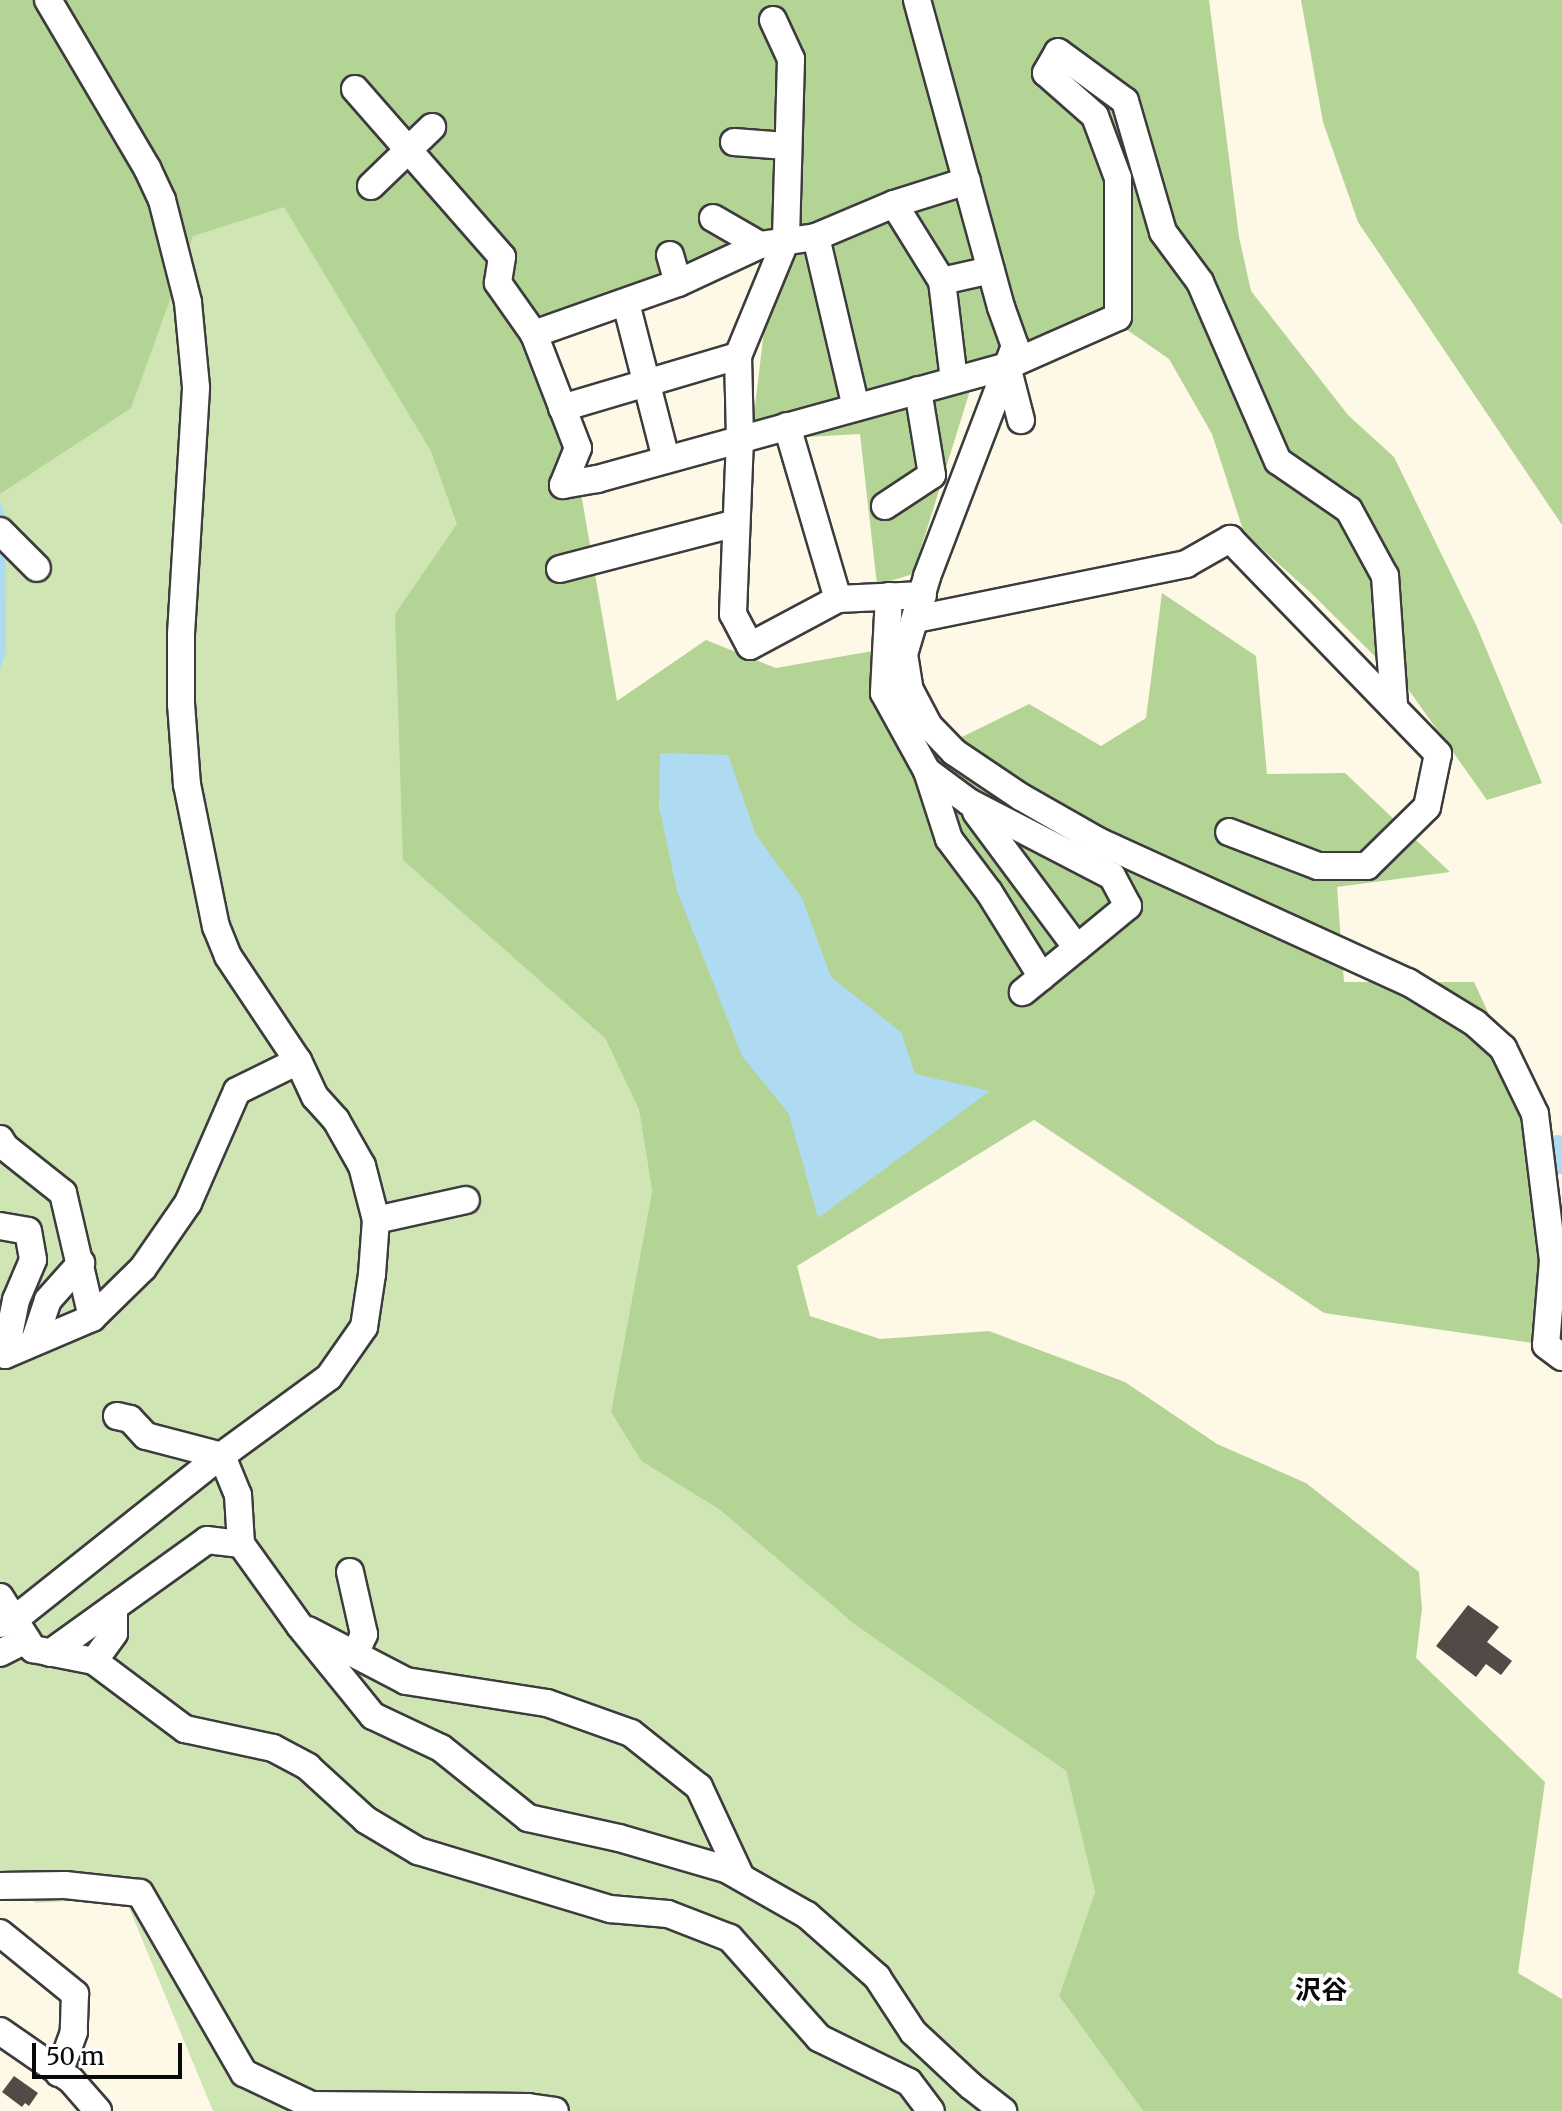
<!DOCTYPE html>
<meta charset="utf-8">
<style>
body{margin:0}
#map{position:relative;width:1562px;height:2111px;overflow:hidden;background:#fef9e7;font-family:Merriweather,"Noto Sans JP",serif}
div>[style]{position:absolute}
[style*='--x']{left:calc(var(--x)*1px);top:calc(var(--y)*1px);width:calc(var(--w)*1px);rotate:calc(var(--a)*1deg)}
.green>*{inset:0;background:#cfe5b4}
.forest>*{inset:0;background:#b3d495}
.water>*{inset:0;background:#afdbf2}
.river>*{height:36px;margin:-18px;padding:0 18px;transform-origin:18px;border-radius:18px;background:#afdbf2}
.building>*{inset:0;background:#514a47}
.roads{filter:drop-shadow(2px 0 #3c3c3c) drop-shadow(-2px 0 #3c3c3c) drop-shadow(0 2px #3c3c3c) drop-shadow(0 -2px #3c3c3c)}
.minor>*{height:26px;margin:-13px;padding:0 13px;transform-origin:13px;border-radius:13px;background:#fff}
span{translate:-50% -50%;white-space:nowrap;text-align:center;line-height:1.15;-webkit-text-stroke:8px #fff;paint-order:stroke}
.quarter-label{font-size:26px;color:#090909;font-weight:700}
.scale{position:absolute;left:32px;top:2043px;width:150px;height:36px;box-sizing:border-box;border:4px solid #090909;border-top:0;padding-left:10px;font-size:24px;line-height:28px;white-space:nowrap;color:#090909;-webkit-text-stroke:6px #fff;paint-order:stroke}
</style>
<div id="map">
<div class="green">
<i style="clip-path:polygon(272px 87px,617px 701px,605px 1038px,639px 1110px,652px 1191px,611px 1412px,641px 1461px,720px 1510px,854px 1624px,1066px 1771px,1095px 1892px,1059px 1996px,1143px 2111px,213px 2111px,125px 1898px,36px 1903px,0 1875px,0 114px)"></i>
</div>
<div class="forest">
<i style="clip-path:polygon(0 0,1209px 0,1239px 237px,1251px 291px,1348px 415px,1394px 457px,1477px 627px,1542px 783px,1487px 800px,1408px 689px,1310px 592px,1244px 533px,1212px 434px,1169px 359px,1123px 327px,977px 368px,913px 574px,877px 585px,860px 434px,751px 440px,774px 246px,513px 323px,582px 499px,617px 701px,706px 640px,776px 668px,884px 649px,913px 761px,1029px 704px,1101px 746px,1146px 718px,1162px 593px,1256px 656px,1267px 774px,1345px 773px,1450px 872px,1337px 887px,1344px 982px,1474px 982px,1535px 1114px,1546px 1345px,1324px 1313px,1034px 1120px,797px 1266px,810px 1316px,880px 1339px,989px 1331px,1125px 1382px,1217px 1444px,1306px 1483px,1419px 1572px,1422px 1609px,1416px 1658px,1545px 1782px,1518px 1973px,1562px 1999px,1562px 2111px,1143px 2111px,1059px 1996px,1095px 1892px,1066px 1771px,854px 1624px,720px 1510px,641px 1461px,611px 1412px,652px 1191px,639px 1110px,605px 1038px,403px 860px,395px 614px,457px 524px,431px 451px,284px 207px,193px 236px,131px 408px,0 494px)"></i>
<i style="clip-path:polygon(1301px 0,1562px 0,1562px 525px,1358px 222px,1323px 122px)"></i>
</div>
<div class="water">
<i style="clip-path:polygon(0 501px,5px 515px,6px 652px,0 670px)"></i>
<i style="clip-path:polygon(660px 753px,728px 755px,756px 835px,802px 898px,831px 977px,901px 1032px,915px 1074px,990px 1091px,818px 1218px,789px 1114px,742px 1056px,677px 891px,659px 806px)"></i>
</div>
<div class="river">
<i style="--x:1557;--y:1153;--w:6;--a:31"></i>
</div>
<div class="building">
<i style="clip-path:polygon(1468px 1605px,1499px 1627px,1487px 1642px,1512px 1661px,1501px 1675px,1486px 1664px,1476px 1677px,1436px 1646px)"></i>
<i style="clip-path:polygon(14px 2076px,38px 2093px,29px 2106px,25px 2103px,22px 2107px,2px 2092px)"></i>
</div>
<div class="roads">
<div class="minor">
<i style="--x:917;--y:0;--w:318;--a:74.7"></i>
<i style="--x:1001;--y:307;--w:41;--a:70.3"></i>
<i style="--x:1015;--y:346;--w:247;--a:110.9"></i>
<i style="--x:927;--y:577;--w:80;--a:106.6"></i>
<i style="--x:904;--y:654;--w:36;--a:81"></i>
<i style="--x:910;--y:690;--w:41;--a:62.2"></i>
<i style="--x:929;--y:726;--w:36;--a:46"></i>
<i style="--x:954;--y:752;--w:81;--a:33.9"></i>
<i style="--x:1021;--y:797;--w:89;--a:29.7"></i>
<i style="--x:1098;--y:841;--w:341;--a:24.5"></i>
<i style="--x:1408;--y:982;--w:79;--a:31.5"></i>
<i style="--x:1475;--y:1023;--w:38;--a:42"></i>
<i style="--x:1503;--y:1048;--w:73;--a:64.1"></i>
<i style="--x:1535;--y:1114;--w:147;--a:83"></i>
<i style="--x:1553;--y:1260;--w:85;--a:94.7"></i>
<i style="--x:1546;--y:1345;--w:20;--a:37"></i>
<i style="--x:773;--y:20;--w:43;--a:65.2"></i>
<i style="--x:791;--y:59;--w:181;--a:91.6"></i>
<i style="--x:786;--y:240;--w:126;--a:112.5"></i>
<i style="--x:738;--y:356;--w:83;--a:88.6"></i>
<i style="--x:740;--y:439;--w:175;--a:92.3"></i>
<i style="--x:733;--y:614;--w:36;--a:62"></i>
<i style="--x:750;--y:646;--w:100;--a:-28.1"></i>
<i style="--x:838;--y:599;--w:85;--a:-2.7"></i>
<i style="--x:355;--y:89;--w:223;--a:48.8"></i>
<i style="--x:502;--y:257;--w:26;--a:99"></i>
<i style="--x:498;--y:283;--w:62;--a:54.8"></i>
<i style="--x:734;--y:142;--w:52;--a:4.4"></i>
<i style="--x:967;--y:181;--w:77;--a:162.5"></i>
<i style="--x:894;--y:204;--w:85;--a:157.1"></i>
<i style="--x:816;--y:237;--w:57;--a:171.9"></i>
<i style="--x:760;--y:245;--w:90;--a:155.1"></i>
<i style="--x:678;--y:283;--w:153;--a:160.5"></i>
<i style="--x:534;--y:334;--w:122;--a:68.9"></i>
<i style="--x:578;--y:448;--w:40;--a:112"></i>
<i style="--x:563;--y:485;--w:35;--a:-10"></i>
<i style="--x:597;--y:479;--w:425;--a:-15.4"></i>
<i style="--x:1007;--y:366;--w:121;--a:-23.8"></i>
<i style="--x:1118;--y:317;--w:139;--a:-90"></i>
<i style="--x:1118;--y:178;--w:66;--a:-110.4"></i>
<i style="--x:1095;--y:116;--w:65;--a:-138.7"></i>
<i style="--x:1046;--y:73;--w:24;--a:-60"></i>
<i style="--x:1058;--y:52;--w:83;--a:36.2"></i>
<i style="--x:1125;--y:101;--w:136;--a:73.8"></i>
<i style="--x:1163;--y:232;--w:62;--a:53.5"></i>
<i style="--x:1200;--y:282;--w:195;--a:66.5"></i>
<i style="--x:1278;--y:461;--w:86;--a:34.6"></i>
<i style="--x:1349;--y:510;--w:75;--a:61.4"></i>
<i style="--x:1385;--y:576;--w:129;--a:86"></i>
<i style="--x:371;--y:186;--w:85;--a:-44"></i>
<i style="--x:894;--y:204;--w:91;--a:58.1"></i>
<i style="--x:942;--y:281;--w:100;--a:83.1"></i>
<i style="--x:713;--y:218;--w:54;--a:29.9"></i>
<i style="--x:816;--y:237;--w:175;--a:76.8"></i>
<i style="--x:670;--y:255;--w:29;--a:74"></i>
<i style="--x:942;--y:281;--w:50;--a:-12.7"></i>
<i style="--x:626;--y:303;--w:161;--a:75.6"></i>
<i style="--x:1007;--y:366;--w:56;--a:75.5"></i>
<i style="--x:562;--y:408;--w:184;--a:-16.5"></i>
<i style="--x:787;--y:426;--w:180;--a:73.6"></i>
<i style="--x:885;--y:506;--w:56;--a:-33.4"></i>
<i style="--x:932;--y:475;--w:86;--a:-99.4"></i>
<i style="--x:0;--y:531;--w:52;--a:45"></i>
<i style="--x:560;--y:569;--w:182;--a:-14.6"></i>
<i style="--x:889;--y:596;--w:97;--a:93"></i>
<i style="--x:884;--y:693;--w:89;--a:61.1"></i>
<i style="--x:927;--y:771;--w:52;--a:36.4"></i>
<i style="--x:969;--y:802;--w:161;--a:27.4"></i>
<i style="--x:1112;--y:876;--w:34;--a:62"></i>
<i style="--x:1128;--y:906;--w:66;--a:140.5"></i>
<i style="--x:916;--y:619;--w:276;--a:-11.5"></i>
<i style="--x:1186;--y:564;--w:51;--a:-29.6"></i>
<i style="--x:1230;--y:539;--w:299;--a:45.9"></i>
<i style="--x:1438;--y:754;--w:54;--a:101.7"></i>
<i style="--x:1427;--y:807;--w:84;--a:135.5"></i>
<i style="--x:1367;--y:866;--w:49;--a:180"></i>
<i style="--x:1318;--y:866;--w:95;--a:-159.1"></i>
<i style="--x:927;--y:771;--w:71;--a:72.1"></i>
<i style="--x:949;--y:839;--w:66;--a:53"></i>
<i style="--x:989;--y:892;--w:100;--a:58.1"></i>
<i style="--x:976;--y:812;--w:169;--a:53.4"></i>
<i style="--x:1077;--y:948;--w:70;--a:140.8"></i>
<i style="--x:0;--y:1139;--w:9;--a:58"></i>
<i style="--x:5;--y:1147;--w:74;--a:38.4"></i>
<i style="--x:63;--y:1193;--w:128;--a:76.9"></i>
<i style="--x:376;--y:1220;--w:92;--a:-12.5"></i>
<i style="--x:0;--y:1226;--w:28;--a:10"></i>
<i style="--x:28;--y:1231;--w:29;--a:80"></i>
<i style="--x:33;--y:1260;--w:43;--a:113"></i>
<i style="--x:16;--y:1300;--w:56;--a:101.3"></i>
<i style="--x:5;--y:1355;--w:95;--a:-23"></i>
<i style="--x:92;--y:1318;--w:71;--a:-44.4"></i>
<i style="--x:143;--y:1268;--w:79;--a:-55.3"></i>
<i style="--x:188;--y:1203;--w:122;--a:-66.4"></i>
<i style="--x:237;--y:1091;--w:68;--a:-26.2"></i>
<i style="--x:34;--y:1342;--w:44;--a:-71.6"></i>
<i style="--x:48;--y:1300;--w:50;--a:-48.3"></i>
<i style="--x:117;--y:1416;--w:13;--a:13"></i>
<i style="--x:130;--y:1419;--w:23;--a:47"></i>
<i style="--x:146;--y:1436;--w:79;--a:14.7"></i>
<i style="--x:222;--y:1456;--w:42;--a:67.7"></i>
<i style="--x:238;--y:1495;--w:49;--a:86.5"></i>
<i style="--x:241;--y:1544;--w:101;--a:54.3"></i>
<i style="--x:300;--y:1626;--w:116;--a:51"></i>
<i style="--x:373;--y:1716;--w:75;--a:25.2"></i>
<i style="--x:441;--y:1748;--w:112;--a:38.8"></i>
<i style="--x:528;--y:1818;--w:93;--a:12.4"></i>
<i style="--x:619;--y:1838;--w:111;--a:16.2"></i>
<i style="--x:726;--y:1869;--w:93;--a:29.6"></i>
<i style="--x:807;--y:1915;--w:94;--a:41.5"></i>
<i style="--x:877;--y:1977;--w:66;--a:56.8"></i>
<i style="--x:913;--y:2032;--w:79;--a:43"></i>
<i style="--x:971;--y:2086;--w:41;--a:38"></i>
<i style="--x:350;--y:1572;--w:64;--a:77.3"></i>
<i style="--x:364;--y:1634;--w:22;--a:114"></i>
<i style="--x:0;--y:1597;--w:62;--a:57.6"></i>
<i style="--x:33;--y:1649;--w:62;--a:11.1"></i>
<i style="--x:94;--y:1661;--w:114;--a:36.8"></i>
<i style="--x:185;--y:1729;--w:90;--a:12.2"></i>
<i style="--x:273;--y:1748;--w:40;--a:28"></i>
<i style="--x:308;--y:1767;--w:79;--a:42.4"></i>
<i style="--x:366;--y:1820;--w:61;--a:30.8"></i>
<i style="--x:418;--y:1851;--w:201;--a:16.8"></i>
<i style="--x:610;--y:1909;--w:58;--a:4.9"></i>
<i style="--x:668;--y:1914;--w:66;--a:21.2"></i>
<i style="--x:730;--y:1938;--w:134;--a:48.3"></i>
<i style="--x:819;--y:2038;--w:100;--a:26.1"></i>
<i style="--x:909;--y:2082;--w:36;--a:53"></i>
<i style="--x:0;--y:1624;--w:16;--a:-18"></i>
<i style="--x:15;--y:1619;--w:239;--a:-38.5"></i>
<i style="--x:202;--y:1470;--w:157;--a:-36.2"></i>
<i style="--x:329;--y:1377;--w:61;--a:-55"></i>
<i style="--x:364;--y:1327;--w:54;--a:-81.4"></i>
<i style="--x:372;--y:1274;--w:54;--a:-85.8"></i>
<i style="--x:376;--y:1220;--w:56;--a:-104.5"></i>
<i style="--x:362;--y:1166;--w:53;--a:-119.5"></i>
<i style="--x:336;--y:1120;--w:31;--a:-132"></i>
<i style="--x:315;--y:1097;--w:40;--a:-115"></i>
<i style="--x:298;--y:1061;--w:126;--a:-123.7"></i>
<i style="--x:228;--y:956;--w:31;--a:-112"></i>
<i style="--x:216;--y:927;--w:145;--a:-101.5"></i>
<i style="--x:187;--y:785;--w:81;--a:-94.2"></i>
<i style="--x:181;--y:704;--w:70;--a:-90"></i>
<i style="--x:181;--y:634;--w:247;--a:-86.5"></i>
<i style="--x:196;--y:387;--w:85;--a:-95.4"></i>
<i style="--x:188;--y:302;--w:105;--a:-104.3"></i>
<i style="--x:162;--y:200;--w:35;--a:-115"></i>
<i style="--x:147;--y:168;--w:195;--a:-120.5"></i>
<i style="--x:308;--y:1630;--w:110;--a:27.5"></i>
<i style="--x:406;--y:1681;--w:143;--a:8.9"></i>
<i style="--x:547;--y:1703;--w:89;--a:19.7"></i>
<i style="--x:631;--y:1733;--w:87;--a:38.5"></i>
<i style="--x:699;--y:1787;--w:99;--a:65"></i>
<i style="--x:0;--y:1653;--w:30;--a:-27"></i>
<i style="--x:50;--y:1653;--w:193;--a:-35.7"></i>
<i style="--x:207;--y:1540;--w:34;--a:7"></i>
<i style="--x:94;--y:1661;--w:34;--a:-54"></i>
<i style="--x:114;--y:1633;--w:26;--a:-90"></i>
<i style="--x:0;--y:1886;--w:65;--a:-0.9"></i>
<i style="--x:65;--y:1885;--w:75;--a:6.1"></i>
<i style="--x:140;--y:1893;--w:208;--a:60"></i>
<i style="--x:244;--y:2073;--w:74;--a:25.5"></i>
<i style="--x:311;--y:2105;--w:217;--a:0.5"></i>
<i style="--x:528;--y:2107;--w:27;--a:8"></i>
<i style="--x:0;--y:1933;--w:97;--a:39.1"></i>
<i style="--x:75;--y:1994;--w:38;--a:92"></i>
<i style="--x:74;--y:2032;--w:44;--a:110.1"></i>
<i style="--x:0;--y:2031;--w:86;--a:34.6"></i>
<i style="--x:71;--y:2080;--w:41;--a:48.9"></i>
</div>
</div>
<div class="quarter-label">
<span style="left:1321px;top:1990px">沢谷</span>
</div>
<div class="scale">50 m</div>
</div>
